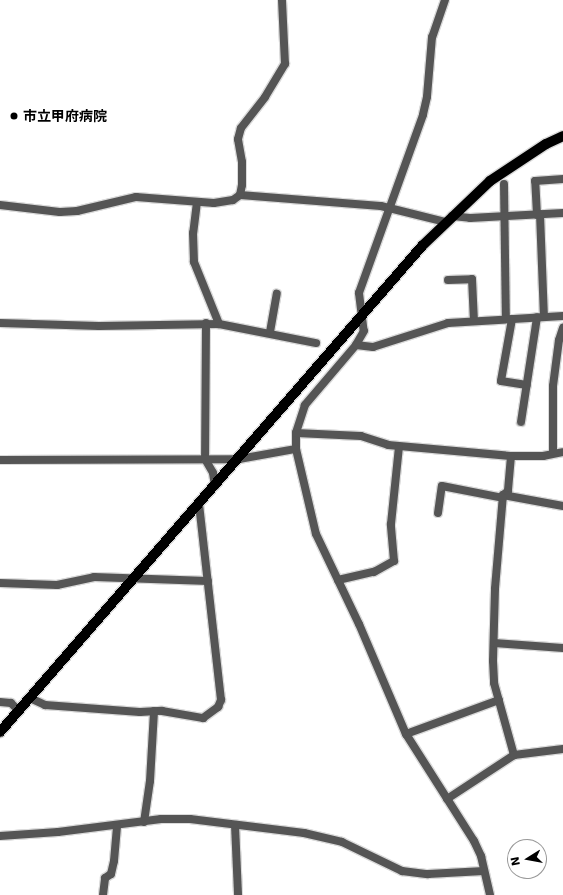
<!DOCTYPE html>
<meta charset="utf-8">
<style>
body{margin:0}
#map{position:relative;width:563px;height:895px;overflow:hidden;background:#fff;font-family:"DejaVu Sans","Noto Sans JP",sans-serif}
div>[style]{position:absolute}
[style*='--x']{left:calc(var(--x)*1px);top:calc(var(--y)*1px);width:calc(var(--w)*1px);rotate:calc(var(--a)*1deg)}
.roads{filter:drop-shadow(1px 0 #dbdbdb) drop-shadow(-1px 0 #dbdbdb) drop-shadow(0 1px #dbdbdb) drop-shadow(0 -1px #dbdbdb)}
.minor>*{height:8px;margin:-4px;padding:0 4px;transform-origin:4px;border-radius:4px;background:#555}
.major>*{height:10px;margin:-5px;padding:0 5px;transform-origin:5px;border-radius:5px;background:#000}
.dots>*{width:11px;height:11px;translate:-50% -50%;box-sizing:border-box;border:2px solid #fff;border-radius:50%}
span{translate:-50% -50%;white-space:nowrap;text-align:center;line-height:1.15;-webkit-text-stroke:3.5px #fff;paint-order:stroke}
.poi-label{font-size:14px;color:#000;font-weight:700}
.left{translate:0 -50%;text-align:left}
.north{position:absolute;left:507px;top:839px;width:40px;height:40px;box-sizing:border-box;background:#fff;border:1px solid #999;border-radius:50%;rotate:259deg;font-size:11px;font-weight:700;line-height:16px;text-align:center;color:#000}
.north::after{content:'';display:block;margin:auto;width:14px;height:18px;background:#000;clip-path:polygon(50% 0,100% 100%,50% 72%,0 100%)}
</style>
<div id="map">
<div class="roads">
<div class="minor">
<i style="--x:445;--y:0;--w:39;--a:109"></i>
<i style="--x:432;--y:37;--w:60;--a:94.8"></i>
<i style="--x:427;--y:97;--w:18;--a:103"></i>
<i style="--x:423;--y:115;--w:189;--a:109.8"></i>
<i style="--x:359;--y:293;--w:38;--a:83"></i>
<i style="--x:364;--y:331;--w:16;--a:120"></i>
<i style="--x:356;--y:345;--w:79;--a:130.4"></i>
<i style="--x:305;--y:405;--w:29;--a:108"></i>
<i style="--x:296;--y:433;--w:16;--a:90"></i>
<i style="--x:296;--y:449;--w:87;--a:76.8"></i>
<i style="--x:316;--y:534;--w:100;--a:64.5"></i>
<i style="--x:359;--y:624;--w:120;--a:66.9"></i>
<i style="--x:406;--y:734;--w:127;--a:57.6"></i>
<i style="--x:474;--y:841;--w:17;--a:65"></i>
<i style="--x:481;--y:856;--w:40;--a:77"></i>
<i style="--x:504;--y:184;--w:135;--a:89.2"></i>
<i style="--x:240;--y:195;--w:141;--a:4.5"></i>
<i style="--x:381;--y:206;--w:66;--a:14"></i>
<i style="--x:197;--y:202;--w:31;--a:97"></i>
<i style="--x:193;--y:233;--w:29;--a:88"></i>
<i style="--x:194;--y:262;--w:67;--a:68"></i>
<i style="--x:0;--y:205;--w:60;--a:6.7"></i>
<i style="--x:60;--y:212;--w:17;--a:-3"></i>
<i style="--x:77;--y:211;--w:61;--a:-13.3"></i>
<i style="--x:136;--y:197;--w:78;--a:4.4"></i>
<i style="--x:214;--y:203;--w:19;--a:-9"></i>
<i style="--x:233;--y:200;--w:9;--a:-36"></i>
<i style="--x:240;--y:195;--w:10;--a:-79"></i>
<i style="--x:242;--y:185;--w:23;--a:-90"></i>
<i style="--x:242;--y:162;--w:23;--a:-100"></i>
<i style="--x:238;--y:139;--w:11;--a:-75"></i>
<i style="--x:241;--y:128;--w:39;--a:-52"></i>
<i style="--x:265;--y:97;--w:39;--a:-59"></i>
<i style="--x:285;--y:64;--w:64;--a:-92.7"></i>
<i style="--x:540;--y:214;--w:103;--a:87.8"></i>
<i style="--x:537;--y:215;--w:34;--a:-93"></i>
<i style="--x:535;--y:181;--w:28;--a:-4"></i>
<i style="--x:452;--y:216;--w:18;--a:6"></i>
<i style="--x:470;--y:218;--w:93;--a:-3.1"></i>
<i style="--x:448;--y:280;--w:24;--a:-2"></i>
<i style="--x:472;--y:279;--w:42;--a:87.3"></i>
<i style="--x:512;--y:319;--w:63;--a:100.1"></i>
<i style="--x:501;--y:381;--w:26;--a:9"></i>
<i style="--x:0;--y:323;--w:99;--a:1.7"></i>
<i style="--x:99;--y:326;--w:120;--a:-1"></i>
<i style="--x:219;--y:324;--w:99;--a:11.1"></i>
<i style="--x:206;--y:323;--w:136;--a:90.4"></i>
<i style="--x:205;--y:459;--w:16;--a:60"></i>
<i style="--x:213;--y:473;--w:13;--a:81"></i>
<i style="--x:270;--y:332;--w:39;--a:-80"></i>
<i style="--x:356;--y:345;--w:17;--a:7"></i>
<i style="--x:373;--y:347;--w:79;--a:-17.7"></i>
<i style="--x:448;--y:323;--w:115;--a:-3.5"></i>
<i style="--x:521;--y:422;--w:106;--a:-81.3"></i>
<i style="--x:296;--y:433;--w:65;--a:2.6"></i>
<i style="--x:361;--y:436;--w:28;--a:18"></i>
<i style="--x:388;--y:445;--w:123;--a:5.1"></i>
<i style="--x:511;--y:456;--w:32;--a:0"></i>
<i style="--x:543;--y:456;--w:20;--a:-11"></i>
<i style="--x:553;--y:452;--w:66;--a:-90"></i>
<i style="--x:553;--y:386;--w:46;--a:-82.6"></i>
<i style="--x:559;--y:340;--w:13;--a:-72"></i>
<i style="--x:511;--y:456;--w:35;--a:95"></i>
<i style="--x:508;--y:491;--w:6;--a:141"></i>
<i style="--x:503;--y:495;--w:94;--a:94.9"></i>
<i style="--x:495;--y:589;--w:72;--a:91.6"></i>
<i style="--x:493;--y:661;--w:22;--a:87"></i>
<i style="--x:494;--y:683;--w:75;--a:74.5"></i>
<i style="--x:0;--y:460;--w:239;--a:-0.2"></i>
<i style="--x:239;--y:459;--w:58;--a:-10"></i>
<i style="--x:503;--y:495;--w:61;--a:10.4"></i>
<i style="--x:438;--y:513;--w:27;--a:-82"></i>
<i style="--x:442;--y:486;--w:62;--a:11.1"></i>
<i style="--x:338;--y:580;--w:37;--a:-13"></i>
<i style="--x:374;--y:572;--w:23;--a:-29"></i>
<i style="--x:394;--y:561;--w:37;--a:-95"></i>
<i style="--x:391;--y:524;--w:78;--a:-84.1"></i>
<i style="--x:0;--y:583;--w:57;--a:2"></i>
<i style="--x:57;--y:585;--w:38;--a:-12"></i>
<i style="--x:94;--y:577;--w:114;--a:2"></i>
<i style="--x:494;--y:643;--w:69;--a:4.1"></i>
<i style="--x:30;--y:698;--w:17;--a:25"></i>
<i style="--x:45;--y:705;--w:95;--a:4.2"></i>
<i style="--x:140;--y:712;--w:22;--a:-3"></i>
<i style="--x:162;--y:711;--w:42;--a:9.7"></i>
<i style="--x:203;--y:718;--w:19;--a:-36"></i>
<i style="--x:218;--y:707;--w:8;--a:-67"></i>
<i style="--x:221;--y:700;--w:196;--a:-96.4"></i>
<i style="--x:0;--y:702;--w:11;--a:5"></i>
<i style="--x:11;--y:703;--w:10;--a:45"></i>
<i style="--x:406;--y:734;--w:99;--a:-20.1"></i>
<i style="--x:447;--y:799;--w:80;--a:-33.3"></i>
<i style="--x:514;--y:755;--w:49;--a:-7"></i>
<i style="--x:144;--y:822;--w:41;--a:-81.7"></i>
<i style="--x:150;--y:781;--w:70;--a:-86.7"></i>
<i style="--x:235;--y:825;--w:70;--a:87.5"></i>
<i style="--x:0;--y:836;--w:58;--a:-3.9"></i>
<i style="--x:58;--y:832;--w:104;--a:-7.2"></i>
<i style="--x:161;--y:819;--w:29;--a:0"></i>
<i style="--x:190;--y:819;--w:115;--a:7"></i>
<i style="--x:304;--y:833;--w:39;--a:13"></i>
<i style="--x:342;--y:842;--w:67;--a:25.8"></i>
<i style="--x:402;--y:871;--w:26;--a:7"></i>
<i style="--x:428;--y:874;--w:56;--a:-3.1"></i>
<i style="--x:103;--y:895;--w:17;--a:-83"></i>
<i style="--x:105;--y:878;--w:7;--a:-34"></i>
<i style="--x:111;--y:874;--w:13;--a:-77"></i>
<i style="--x:114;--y:861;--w:35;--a:-85"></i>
</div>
<div class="major">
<i style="--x:0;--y:732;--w:644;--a:-49.03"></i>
<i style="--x:422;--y:246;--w:94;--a:-43.7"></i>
<i style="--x:490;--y:181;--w:67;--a:-33.5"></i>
<i style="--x:546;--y:144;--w:19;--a:-25"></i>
</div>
</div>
<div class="dots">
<i style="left:14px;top:116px;background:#000"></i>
</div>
<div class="poi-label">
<span class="left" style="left:23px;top:116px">市立甲府病院</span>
</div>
<div class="north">N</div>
</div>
